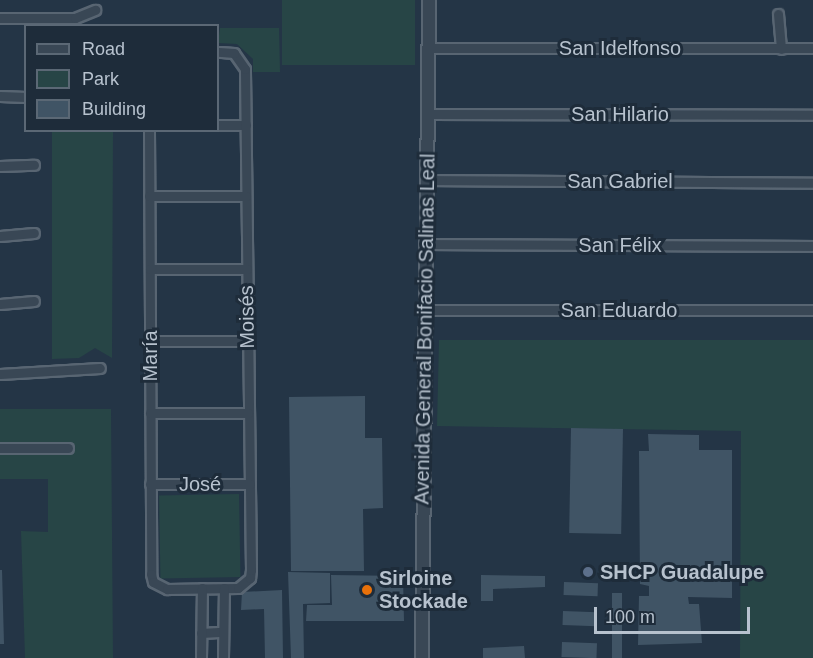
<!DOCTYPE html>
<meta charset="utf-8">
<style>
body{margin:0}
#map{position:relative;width:813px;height:658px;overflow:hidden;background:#243546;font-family:Arial,sans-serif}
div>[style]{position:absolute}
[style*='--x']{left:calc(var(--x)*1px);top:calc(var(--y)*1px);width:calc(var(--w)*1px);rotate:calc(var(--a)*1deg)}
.green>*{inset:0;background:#274546;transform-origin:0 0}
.building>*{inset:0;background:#405465;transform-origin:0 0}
.roads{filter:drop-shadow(2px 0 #586572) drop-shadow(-2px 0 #586572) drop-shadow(0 2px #586572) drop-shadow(0 -2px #586572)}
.minor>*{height:9px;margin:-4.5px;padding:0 4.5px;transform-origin:4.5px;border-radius:4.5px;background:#394755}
.tertiary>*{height:12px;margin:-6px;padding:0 6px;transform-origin:6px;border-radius:6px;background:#394755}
.dots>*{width:16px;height:16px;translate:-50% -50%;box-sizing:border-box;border:3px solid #1e2c3a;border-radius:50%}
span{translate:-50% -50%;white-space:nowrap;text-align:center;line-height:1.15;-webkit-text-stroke:6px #1e2c3a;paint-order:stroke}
.street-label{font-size:20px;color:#b7c2ce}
.poi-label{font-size:20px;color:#b7c2ce;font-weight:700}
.left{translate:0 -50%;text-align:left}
.legend{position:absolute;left:24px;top:24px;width:195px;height:108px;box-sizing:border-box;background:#1e2c3a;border:2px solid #5b6875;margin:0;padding:8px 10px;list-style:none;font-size:18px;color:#b7c2ce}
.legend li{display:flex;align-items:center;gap:12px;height:30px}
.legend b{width:30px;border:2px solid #5b6875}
.scale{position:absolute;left:594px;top:607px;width:156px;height:27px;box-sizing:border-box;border:3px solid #b7c2ce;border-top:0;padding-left:8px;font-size:18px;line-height:21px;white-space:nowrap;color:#b7c2ce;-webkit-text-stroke:4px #1e2c3a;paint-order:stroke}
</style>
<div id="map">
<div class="green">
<i style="left:282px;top:0;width:133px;height:65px"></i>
<i style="clip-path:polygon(220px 28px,279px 28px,280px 72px,253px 72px,253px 59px,237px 44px,218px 43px)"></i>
<i style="clip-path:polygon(52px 131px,113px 131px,112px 358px,95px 348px,79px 358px,52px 359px)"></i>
<i style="clip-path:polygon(439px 340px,813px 340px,813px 658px,740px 658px,741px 431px,437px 426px)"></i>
<i style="clip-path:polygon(0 409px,111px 409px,113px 658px,25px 658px,21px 531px,48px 532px,48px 479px,0 479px)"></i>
<i style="left:239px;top:494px;width:83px;height:80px;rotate:89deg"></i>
</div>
<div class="building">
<i style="clip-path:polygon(365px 396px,365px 438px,382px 438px,383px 508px,363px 509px,364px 571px,291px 571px,289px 397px)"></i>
<i style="left:571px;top:428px;width:52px;height:105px;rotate:1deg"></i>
<i style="clip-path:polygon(648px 434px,699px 435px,699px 450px,732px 450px,732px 598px,688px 597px,689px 604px,699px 604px,702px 643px,638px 645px,639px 596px,649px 596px,649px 586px,640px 584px,639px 451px,649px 451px)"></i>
<i style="clip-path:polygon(0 570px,2px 570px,4px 644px,0 644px)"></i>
<i style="clip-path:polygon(288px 572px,330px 573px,330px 603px,303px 604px,304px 658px,291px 658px)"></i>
<i style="clip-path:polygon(331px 575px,403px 576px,404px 621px,306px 621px,307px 605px,332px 605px)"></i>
<i style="clip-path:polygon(481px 575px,545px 576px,545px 587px,493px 589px,493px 601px,481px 601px)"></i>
<i style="left:564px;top:582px;width:34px;height:13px;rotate:2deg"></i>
<i style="clip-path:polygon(282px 590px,283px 658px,265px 658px,264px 609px,241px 610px,242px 592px)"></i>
<i style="left:612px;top:593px;width:10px;height:65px"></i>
<i style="left:563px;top:611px;width:34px;height:14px;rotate:2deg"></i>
<i style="left:562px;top:642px;width:35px;height:15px;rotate:2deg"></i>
<i style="clip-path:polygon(524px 646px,525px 658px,483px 658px,483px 648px)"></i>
</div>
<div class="roads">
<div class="minor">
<i style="--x:778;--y:14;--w:35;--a:85"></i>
<i style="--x:0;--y:18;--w:75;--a:0"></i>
<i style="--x:75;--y:18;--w:22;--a:-22"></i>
<i style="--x:427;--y:48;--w:386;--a:0"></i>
<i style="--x:0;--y:96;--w:26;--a:2"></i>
<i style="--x:427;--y:114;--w:386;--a:0.1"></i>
<i style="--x:218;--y:125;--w:28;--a:0"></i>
<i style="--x:149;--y:130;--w:444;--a:89.7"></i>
<i style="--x:151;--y:574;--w:8;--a:76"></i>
<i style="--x:153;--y:582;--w:16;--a:27"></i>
<i style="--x:167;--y:589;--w:71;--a:-0.8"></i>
<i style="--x:238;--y:588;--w:16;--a:-40"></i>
<i style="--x:250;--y:578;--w:8;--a:-83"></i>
<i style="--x:251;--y:570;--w:501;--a:-90.69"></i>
<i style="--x:245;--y:69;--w:19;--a:-125"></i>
<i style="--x:234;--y:53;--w:16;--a:-176"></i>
<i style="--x:0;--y:166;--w:34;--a:-2"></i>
<i style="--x:427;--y:180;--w:386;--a:0.4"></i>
<i style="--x:149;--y:196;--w:97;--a:0"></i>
<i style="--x:0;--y:236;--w:34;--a:-5"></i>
<i style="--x:426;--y:244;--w:387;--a:0.3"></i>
<i style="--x:150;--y:269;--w:97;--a:0"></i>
<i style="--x:0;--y:304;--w:34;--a:-5"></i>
<i style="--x:426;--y:310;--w:387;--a:0"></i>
<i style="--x:150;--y:341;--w:98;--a:0"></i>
<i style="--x:0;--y:374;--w:100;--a:-3.4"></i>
<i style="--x:150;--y:413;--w:98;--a:0"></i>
<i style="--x:0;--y:448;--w:68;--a:0"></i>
<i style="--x:150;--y:484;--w:100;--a:0"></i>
<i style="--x:201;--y:633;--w:22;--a:-3"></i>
<i style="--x:201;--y:658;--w:70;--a:-89.2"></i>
<i style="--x:223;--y:658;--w:70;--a:-89.2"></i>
</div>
<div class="tertiary">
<i style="--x:422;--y:658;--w:658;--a:-89.39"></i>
</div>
</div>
<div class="dots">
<i style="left:588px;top:572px;background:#5c6f8a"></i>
<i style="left:367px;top:590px;background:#e8710a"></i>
</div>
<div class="street-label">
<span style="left:620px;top:48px">San Idelfonso</span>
<span style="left:620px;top:114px">San Hilario</span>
<span style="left:620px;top:181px">San Gabriel</span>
<span style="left:620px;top:245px">San Félix</span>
<span style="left:619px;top:310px">San Eduardo</span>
<span style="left:247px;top:317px;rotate:-91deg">Moisés</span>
<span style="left:425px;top:329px;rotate:-89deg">Avenida General Bonifacio Salinas Leal</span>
<span style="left:150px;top:356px;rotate:-90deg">María</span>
<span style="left:200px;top:484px">José</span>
</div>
<div class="poi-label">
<span class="left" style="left:600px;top:572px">SHCP Guadalupe</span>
<span class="left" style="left:379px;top:590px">Sirloine<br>Stockade</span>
</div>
<ul class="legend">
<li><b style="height:8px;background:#394755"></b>Road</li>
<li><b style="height:16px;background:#274546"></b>Park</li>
<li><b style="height:16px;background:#405465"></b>Building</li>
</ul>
<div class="scale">100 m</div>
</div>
